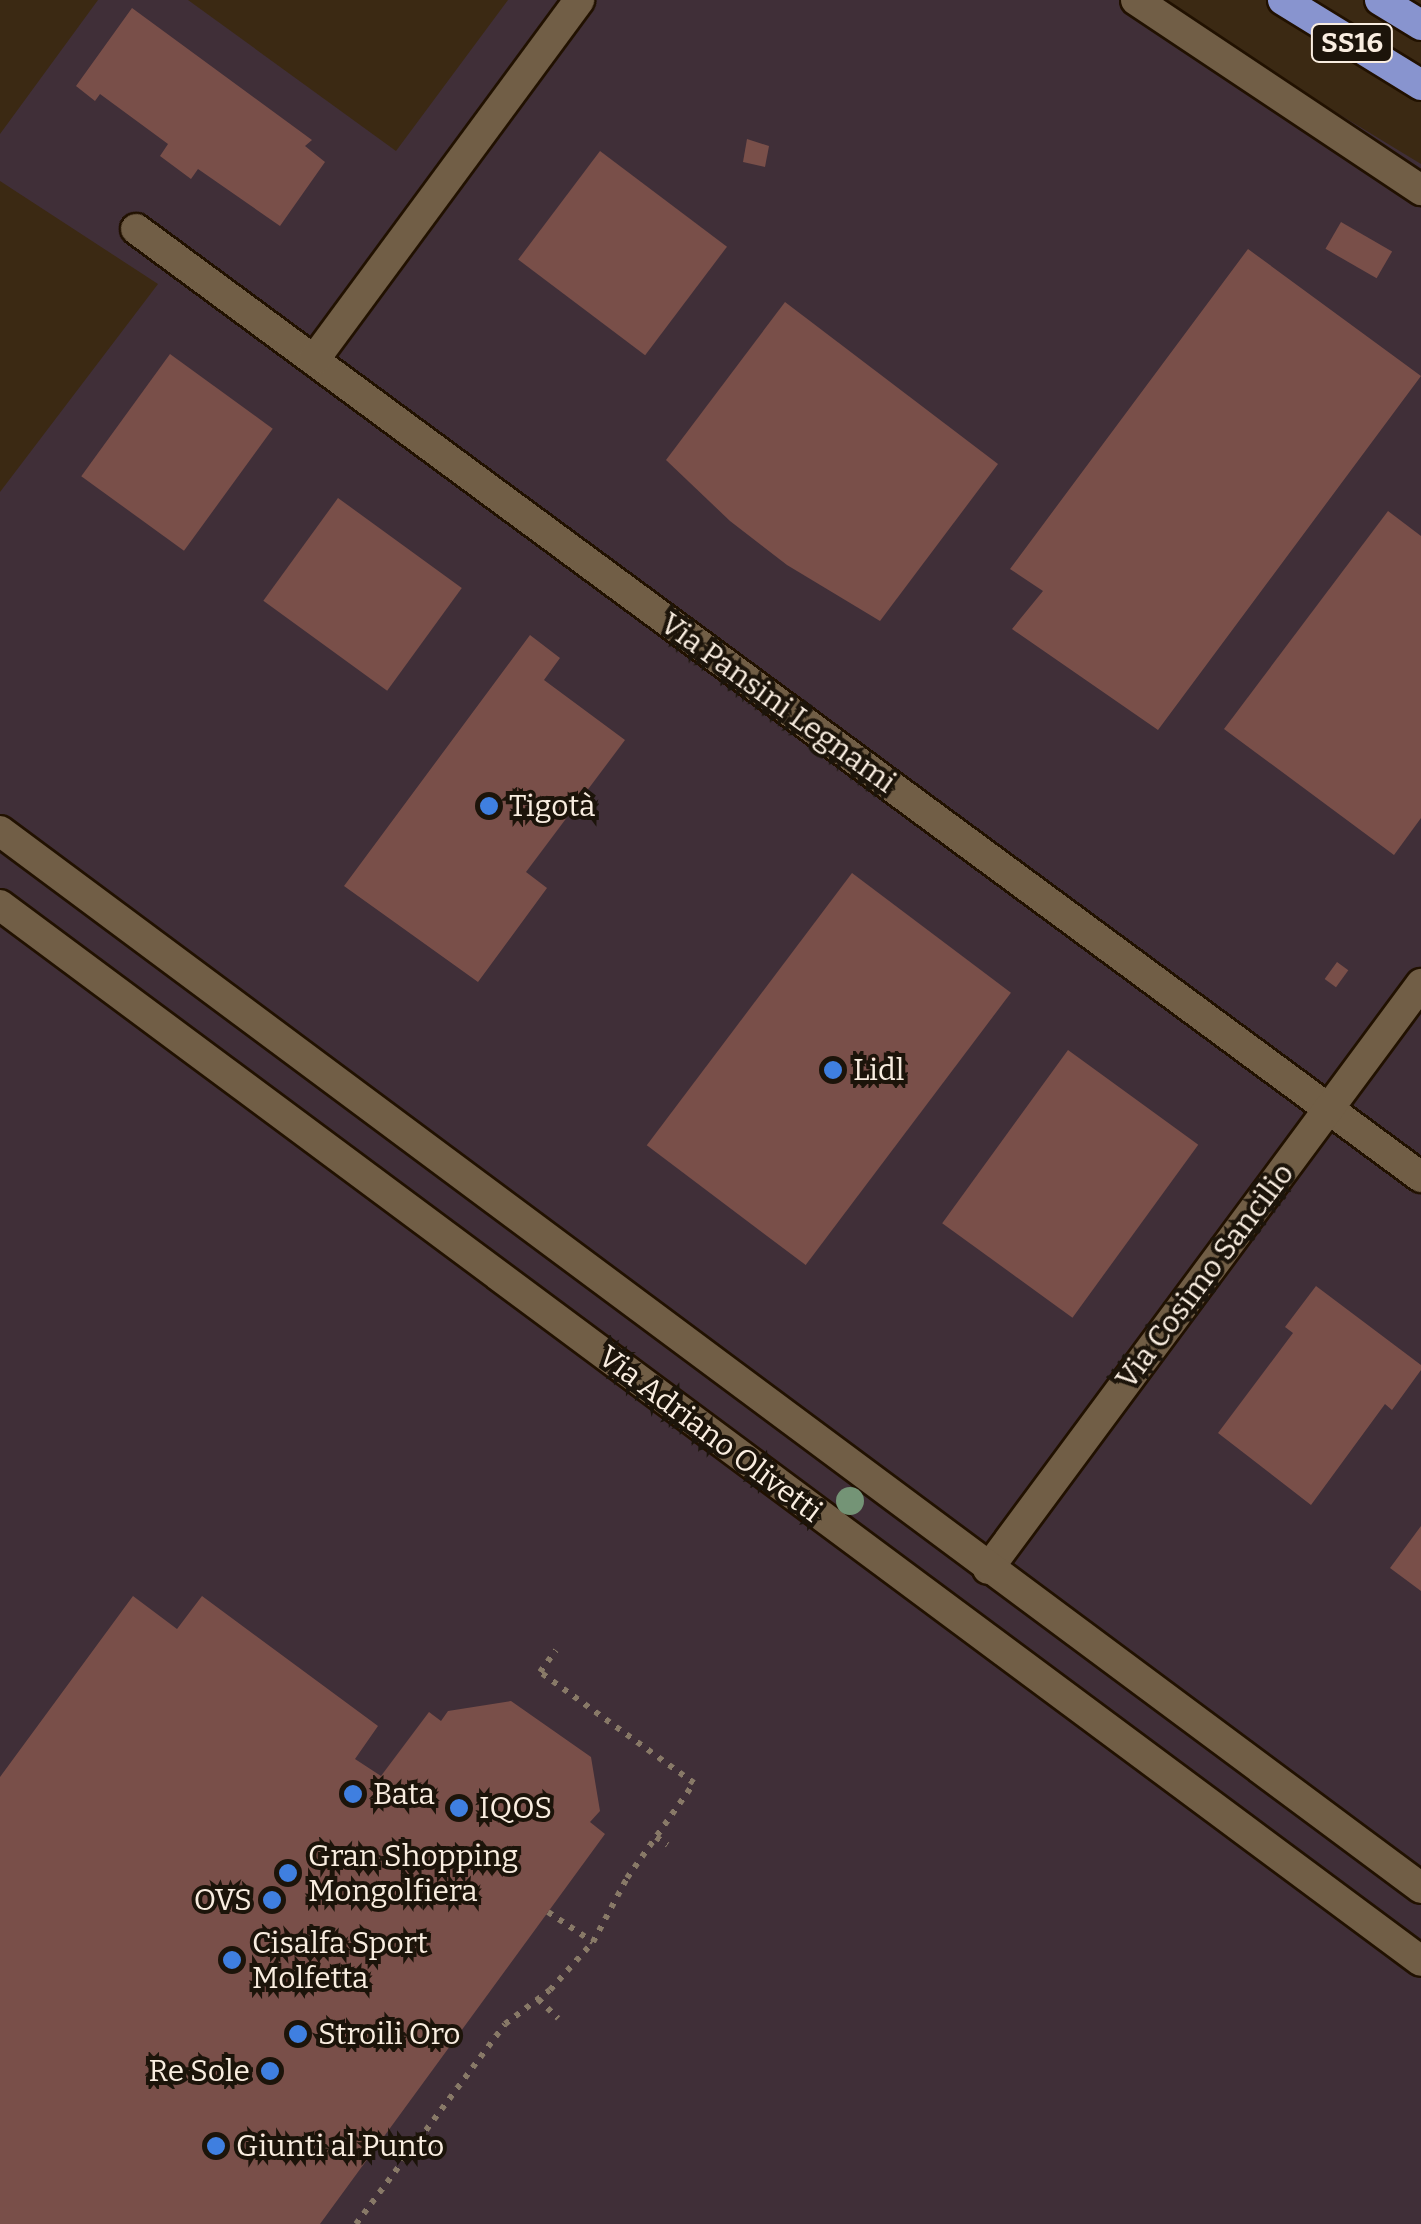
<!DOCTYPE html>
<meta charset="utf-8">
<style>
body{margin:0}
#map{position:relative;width:1421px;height:2224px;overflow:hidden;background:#3b2913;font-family:Bitter,serif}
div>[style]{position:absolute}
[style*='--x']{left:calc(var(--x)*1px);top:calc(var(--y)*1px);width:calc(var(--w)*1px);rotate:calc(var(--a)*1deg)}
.industrial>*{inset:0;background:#402f38}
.building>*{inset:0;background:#794f49;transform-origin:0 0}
.path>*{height:6px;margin-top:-3px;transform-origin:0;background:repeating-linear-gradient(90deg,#887967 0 5px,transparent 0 13px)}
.roads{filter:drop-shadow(2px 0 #211100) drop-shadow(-2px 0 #211100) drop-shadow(0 2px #211100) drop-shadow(0 -2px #211100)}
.minor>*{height:30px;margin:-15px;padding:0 15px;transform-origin:15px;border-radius:15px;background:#715e46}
.tertiary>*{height:30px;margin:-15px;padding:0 15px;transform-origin:15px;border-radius:15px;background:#715e46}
.trunk>*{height:30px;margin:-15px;padding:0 15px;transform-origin:15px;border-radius:15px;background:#8894cf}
.trees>*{width:28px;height:28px;margin:-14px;border-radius:50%;background:#749476}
.dots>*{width:28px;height:28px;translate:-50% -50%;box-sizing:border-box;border:5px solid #1c140a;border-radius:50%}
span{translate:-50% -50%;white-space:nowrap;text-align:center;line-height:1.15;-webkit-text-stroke:8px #1c140a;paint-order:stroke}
.shield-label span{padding:2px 8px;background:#1c140a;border:2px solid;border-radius:8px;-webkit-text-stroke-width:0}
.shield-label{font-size:28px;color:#f9ede0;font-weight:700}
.street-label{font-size:30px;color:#f9ede0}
.poi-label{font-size:30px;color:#f9ede0}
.left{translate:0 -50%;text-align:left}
.right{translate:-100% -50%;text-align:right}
</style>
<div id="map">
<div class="industrial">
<i style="clip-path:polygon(98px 0,188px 0,396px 151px,508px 0,1151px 0,1421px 164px,1421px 2224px,0 2224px,0 492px,158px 284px,0 181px,0 134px)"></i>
</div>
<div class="building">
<i style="clip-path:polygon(132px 8px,312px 140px,305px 146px,325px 162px,280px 226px,198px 169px,191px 179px,160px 156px,168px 144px,100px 94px,95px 101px,76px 86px)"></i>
<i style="clip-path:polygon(747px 139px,769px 146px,765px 167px,743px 162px)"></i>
<i style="left:600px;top:151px;width:159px;height:136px;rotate:37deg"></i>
<i style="left:1341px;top:222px;width:59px;height:31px;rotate:30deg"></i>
<i style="clip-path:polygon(1248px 249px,1421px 376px,1158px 730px,1012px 629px,1043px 591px,1010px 569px)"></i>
<i style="clip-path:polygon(785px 302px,998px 464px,880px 621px,787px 565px,730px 521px,666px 460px)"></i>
<i style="left:170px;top:354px;width:127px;height:151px;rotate:36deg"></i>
<i style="left:338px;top:498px;width:153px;height:127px;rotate:36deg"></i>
<i style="clip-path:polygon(1388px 511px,1421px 536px,1421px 818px,1394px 855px,1224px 729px)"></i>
<i style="clip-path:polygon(530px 635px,560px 658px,544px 680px,625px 740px,526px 872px,547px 888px,478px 982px,344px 886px)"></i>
<i style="left:852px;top:873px;width:199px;height:341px;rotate:37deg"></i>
<i style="left:1337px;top:962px;width:14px;height:21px;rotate:36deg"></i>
<i style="left:1068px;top:1050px;width:161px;height:214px;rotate:36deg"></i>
<i style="clip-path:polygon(1316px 1286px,1421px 1365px,1421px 1370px,1392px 1410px,1385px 1404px,1311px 1505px,1218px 1433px,1293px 1333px,1285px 1327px)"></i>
<i style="clip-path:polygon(1421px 1526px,1421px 1591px,1390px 1568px)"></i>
<i style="clip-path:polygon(133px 1596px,177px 1629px,202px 1596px,378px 1726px,355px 1759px,381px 1776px,429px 1712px,441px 1721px,448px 1711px,511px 1701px,591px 1757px,600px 1811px,590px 1822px,605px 1834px,320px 2224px,0 2224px,0 1777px)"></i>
</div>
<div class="path">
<i style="--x:656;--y:1837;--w:14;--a:34"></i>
<i style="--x:548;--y:1912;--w:54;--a:33.7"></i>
<i style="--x:593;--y:1942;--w:72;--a:-62"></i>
<i style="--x:627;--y:1878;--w:116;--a:-54.8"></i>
<i style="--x:694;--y:1783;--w:190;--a:-144.2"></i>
<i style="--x:540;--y:1672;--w:27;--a:-54"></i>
<i style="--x:538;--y:1999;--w:28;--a:44"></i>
<i style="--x:421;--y:2137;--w:25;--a:37"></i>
<i style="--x:356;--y:2224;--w:249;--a:-53.3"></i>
<i style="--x:505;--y:2024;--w:56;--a:-37.1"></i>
<i style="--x:550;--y:1990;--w:64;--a:-48.1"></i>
</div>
<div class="roads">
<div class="minor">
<i style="--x:1136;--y:0;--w:343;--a:33.7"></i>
<i style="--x:136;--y:229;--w:1597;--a:36.42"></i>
<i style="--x:314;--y:360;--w:447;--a:-53.6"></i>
<i style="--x:988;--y:1569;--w:728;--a:-53.49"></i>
</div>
<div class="tertiary">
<i style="--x:0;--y:831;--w:1771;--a:36.64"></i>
<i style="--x:0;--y:905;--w:1770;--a:36.62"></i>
</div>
<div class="trunk">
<i style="--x:1283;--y:0;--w:162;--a:31.6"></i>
<i style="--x:1380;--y:0;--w:48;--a:31.4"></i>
</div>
</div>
<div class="trees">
<i style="left:850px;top:1501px"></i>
</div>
<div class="dots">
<i style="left:489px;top:806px;background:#3f7fe0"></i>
<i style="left:833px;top:1070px;background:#3f7fe0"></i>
<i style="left:353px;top:1794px;background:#3f7fe0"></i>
<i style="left:459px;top:1808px;background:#3f7fe0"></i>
<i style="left:288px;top:1873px;background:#3f7fe0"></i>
<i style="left:272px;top:1900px;background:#3f7fe0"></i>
<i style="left:232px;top:1960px;background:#3f7fe0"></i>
<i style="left:298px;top:2034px;background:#3f7fe0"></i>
<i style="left:270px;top:2071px;background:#3f7fe0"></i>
<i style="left:216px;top:2146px;background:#3f7fe0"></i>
</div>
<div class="shield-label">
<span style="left:1352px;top:43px">SS16</span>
</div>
<div class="street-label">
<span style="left:778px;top:703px;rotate:36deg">Via Pansini Legnami</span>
<span style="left:1205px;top:1276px;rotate:-53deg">Via Cosimo Sancilio</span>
<span style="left:710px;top:1434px;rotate:37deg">Via Adriano Olivetti</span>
</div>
<div class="poi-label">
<span class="left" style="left:509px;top:806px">Tigotà</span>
<span class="left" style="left:853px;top:1070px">Lidl</span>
<span class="left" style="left:373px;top:1794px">Bata</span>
<span class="left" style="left:479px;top:1808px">IQOS</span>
<span class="left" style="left:308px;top:1873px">Gran Shopping<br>Mongolfiera</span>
<span class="right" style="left:252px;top:1900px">OVS</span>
<span class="left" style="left:252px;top:1960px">Cisalfa Sport<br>Molfetta</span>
<span class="left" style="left:318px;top:2034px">Stroili Oro</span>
<span class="right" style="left:250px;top:2071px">Re Sole</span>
<span class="left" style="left:236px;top:2146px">Giunti al Punto</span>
</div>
</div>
